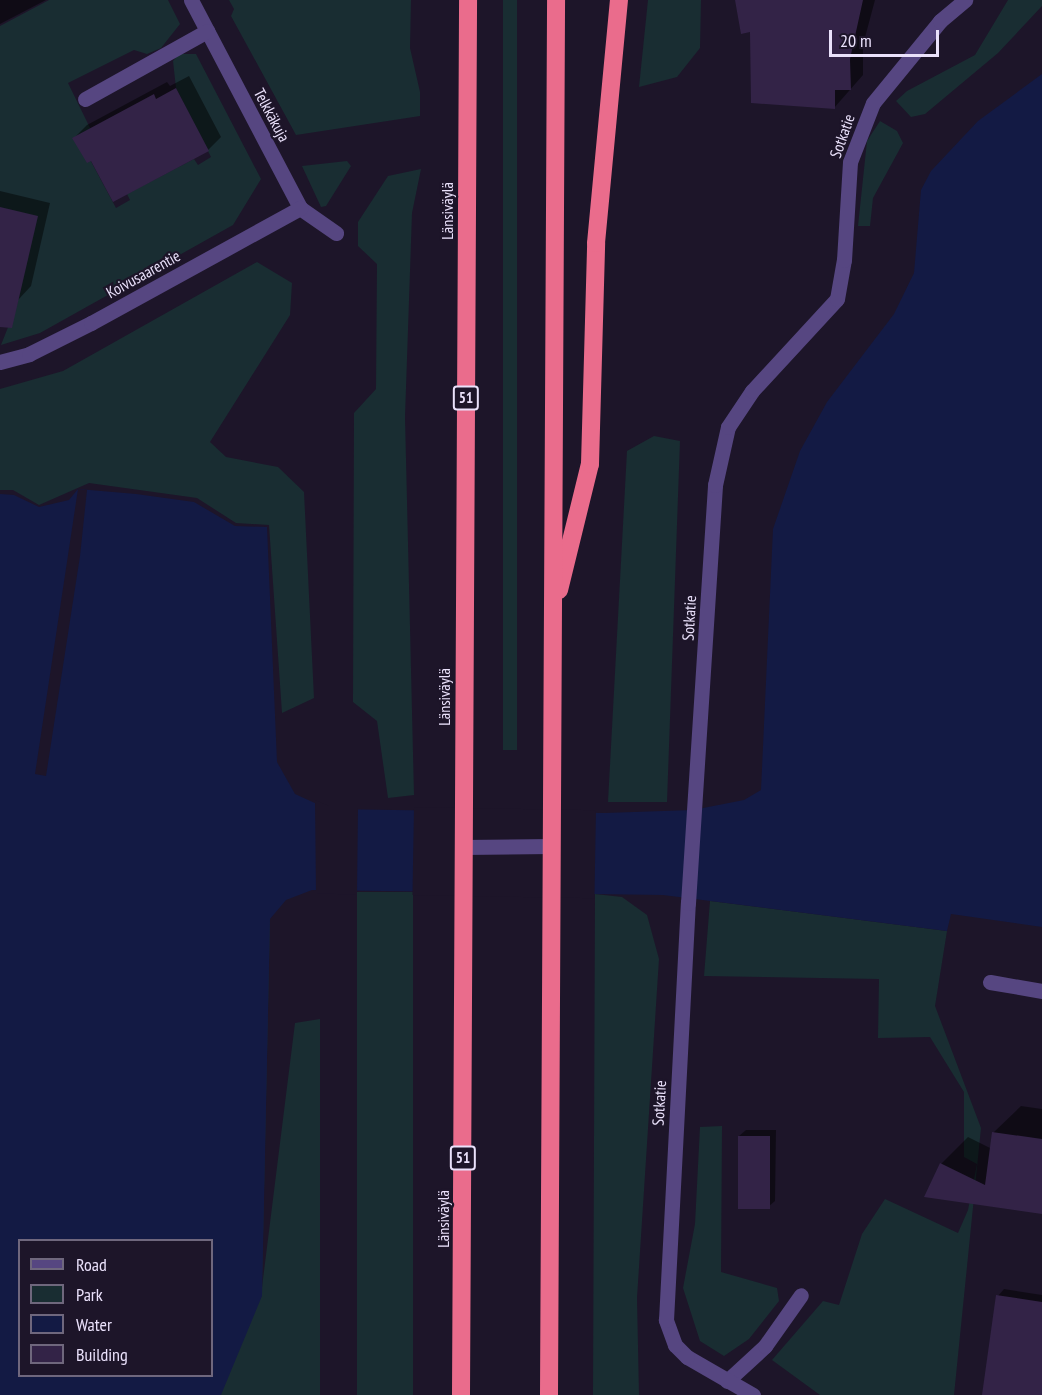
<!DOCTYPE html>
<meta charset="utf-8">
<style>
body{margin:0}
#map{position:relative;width:1042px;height:1395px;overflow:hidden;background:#1d1529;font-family:"PT Sans Narrow",sans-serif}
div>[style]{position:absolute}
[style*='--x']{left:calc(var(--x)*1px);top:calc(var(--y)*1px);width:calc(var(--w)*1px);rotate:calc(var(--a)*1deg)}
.green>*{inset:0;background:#192d32;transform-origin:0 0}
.water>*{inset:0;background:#131a44}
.pier>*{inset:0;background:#1d1529;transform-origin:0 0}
.shadow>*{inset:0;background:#0007}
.building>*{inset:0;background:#332347;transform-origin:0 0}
.minor>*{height:15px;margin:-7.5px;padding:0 7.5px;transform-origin:7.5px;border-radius:7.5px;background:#564681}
.highway>*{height:18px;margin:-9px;padding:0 9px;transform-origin:9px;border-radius:9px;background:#ea6c8c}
span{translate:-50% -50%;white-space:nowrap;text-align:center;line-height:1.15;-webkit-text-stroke:4.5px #1d1529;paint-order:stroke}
.shield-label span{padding:2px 4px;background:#1d1529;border:2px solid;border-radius:4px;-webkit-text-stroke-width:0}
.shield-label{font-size:15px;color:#eae1fb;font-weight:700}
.street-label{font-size:16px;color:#eae1fb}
.legend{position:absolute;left:18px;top:1239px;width:195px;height:138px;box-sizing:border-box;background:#1d1529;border:2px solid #6f677d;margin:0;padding:8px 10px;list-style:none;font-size:18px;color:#eae1fb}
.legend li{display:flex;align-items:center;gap:12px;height:30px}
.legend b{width:30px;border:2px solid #6f677d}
.scale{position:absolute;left:829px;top:30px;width:110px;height:27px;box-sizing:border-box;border:3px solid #eae1fb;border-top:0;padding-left:8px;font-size:18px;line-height:21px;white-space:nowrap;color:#eae1fb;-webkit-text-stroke:4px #1d1529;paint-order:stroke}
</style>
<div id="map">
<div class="green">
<i style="clip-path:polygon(49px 0,168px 0,180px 24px,161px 48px,147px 54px,134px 50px,68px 83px,92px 132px,79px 139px,116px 208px,130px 200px,127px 194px,194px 159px,198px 165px,211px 157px,176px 88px,173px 61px,179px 54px,196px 54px,261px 179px,233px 225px,40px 333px,1px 345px,18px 302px,0 297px,0 26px)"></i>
<i style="clip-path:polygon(229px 0,411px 0,410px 48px,420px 92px,420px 116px,296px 135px,231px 16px,234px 9px)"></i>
<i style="left:503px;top:0;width:14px;height:750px"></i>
<i style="clip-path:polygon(648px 0,701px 0,700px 48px,677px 77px,639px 87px)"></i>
<i style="clip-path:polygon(1008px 0,1042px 0,1042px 6px,998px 53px,925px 114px,911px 117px,896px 101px,907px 91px,975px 55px)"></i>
<i style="clip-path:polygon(880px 121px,897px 131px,903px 143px,873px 198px,870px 226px,858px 226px,867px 141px)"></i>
<i style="clip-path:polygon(347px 161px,351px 166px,326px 206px,321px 207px,302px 166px)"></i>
<i style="clip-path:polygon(421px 169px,412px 213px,405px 417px,414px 795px,388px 798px,377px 721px,353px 702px,354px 413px,376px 389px,377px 264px,358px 246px,358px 222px,388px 176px)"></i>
<i style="clip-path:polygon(257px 262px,292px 283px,290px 315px,210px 442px,226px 457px,278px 467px,304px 492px,314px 698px,282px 713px,269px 525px,236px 523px,197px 498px,89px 483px,39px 505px,13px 490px,0 490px,0 389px,63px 371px)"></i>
<i style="clip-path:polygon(654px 436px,680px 441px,667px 802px,608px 802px,627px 451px)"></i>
<i style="left:357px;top:892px;width:56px;height:503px"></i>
<i style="clip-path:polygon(595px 894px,622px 897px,647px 915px,659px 959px,637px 1298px,639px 1395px,593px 1395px)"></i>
<i style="clip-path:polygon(710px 901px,947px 931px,935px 1006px,981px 1128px,954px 1395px,820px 1395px,772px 1360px,823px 1301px,839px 1305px,862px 1234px,885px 1199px,958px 1233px,968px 1210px,977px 1164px,964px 1157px,964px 1092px,930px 1037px,878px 1038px,879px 979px,704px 976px)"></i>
<i style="clip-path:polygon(evenodd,270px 919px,262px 1287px,295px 1023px,320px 1019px,320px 1395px,0 1395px,0 1226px,270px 919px,20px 1240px,212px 1240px,212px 1376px,20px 1376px,20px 1240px)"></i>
<i style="clip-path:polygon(722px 1126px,721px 1272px,777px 1288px,779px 1301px,749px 1339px,724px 1356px,700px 1341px,683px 1288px,695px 1224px,700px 1127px)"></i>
</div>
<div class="water">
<i style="clip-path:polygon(evenodd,1042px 74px,1042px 927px,951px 914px,947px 931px,663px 895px,312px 890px,286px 900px,270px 919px,262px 1296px,221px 1395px,0 1395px,0 494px,14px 495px,39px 507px,69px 500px,78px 489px,136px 494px,194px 502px,235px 526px,267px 527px,277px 762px,295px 794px,328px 809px,605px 813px,693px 810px,744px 800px,761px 790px,773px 529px,800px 451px,827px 402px,894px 314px,914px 273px,921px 190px,931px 171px,978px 121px,1042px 74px,20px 1240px,212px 1240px,212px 1376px,20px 1376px,20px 1240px)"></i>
</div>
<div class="pier">
<i style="clip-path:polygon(78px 489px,87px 490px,80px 556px,46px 776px,35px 774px)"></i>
<i style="clip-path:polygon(315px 800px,329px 806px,358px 806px,357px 895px,316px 893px)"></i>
<i style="left:414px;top:807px;width:182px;height:88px;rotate:1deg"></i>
</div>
<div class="shadow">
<i style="clip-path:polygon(0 0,46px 0,0 24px)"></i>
<i style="clip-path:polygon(737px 0,875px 0,863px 45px,863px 75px,834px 108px,751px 30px)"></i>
<i style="clip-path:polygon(189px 76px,221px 137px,208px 150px,92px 159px,74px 138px,87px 125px,167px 82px,170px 86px)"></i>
<i style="clip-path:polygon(0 191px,50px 203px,31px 286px,18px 300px,0 296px)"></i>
<i style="clip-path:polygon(1021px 1106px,1042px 1109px,1042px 1213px,926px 1195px,941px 1164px,968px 1137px,992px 1149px,994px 1132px)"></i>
<i style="clip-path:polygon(746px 1130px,776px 1130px,775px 1201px,768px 1207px,739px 1136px)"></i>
<i style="clip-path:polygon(1004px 1289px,1042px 1295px,1042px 1395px,983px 1395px,998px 1296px)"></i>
</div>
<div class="building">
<i style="clip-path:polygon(735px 0,863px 0,850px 59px,851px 90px,835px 90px,835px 109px,751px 103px,750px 32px,741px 34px)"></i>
<i style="clip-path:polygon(176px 88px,209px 151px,113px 202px,91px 161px,87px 163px,72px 138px,154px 94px,156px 99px)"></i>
<i style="clip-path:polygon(0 207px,38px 216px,12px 328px,0 327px)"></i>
<i style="clip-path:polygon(992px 1132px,1042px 1139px,1042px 1214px,924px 1197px,940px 1163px,985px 1185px)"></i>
<i style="left:738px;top:1136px;width:32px;height:73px"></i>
<i style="clip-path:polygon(996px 1295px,1042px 1302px,1042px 1395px,982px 1395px)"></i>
</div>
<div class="minor">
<i style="--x:191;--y:0;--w:235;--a:62.3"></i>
<i style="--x:300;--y:208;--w:44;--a:34.8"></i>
<i style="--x:85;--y:99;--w:140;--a:-29.1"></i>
<i style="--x:0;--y:362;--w:30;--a:-15"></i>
<i style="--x:29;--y:354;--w:69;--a:-26.6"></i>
<i style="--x:91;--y:323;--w:239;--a:-28.8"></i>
<i style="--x:463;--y:847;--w:88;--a:-0.7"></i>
<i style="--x:990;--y:982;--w:53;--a:9.8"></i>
<i style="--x:727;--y:1381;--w:52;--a:-42.6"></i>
<i style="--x:765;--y:1346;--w:62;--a:-54.8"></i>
<i style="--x:753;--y:1395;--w:76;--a:-150.1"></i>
<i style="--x:687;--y:1357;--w:17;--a:-135"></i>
<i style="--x:675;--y:1345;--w:27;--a:-110"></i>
<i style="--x:666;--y:1320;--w:418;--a:-87"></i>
<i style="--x:688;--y:903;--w:419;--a:-86.3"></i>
<i style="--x:715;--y:485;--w:59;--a:-77.4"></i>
<i style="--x:728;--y:427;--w:43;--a:-56.3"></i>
<i style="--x:752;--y:391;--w:125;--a:-47.3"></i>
<i style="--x:837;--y:299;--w:40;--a:-80"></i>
<i style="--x:844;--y:260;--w:98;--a:-86.5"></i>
<i style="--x:850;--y:162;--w:63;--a:-68.7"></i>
<i style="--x:873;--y:103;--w:106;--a:-50.7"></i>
<i style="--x:940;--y:21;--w:33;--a:-40"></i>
</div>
<div class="highway">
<i style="--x:559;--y:590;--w:130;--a:-76.2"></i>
<i style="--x:590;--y:464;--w:221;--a:-88.4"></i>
<i style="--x:596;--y:243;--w:244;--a:-84.6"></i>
<i style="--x:461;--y:1395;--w:1395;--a:-89.71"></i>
<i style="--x:549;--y:1395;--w:1395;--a:-89.71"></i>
</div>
<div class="shield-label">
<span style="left:466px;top:398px">51</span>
<span style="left:463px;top:1158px">51</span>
</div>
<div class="street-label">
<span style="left:272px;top:115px;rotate:62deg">Telkkäkuja</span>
<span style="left:842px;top:136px;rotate:-71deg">Sotkatie</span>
<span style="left:447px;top:211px;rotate:-90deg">Länsiväylä</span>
<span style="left:143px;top:274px;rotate:-29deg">Koivusaarentie</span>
<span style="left:689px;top:618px;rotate:-87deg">Sotkatie</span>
<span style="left:444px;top:697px;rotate:-90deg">Länsiväylä</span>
<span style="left:659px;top:1103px;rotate:-87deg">Sotkatie</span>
<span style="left:443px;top:1219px;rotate:-90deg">Länsiväylä</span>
</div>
<ul class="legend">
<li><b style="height:8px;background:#564681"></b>Road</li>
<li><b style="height:16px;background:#192d32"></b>Park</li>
<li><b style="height:16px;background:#131a44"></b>Water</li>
<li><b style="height:16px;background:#332347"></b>Building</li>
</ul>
<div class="scale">20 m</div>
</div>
